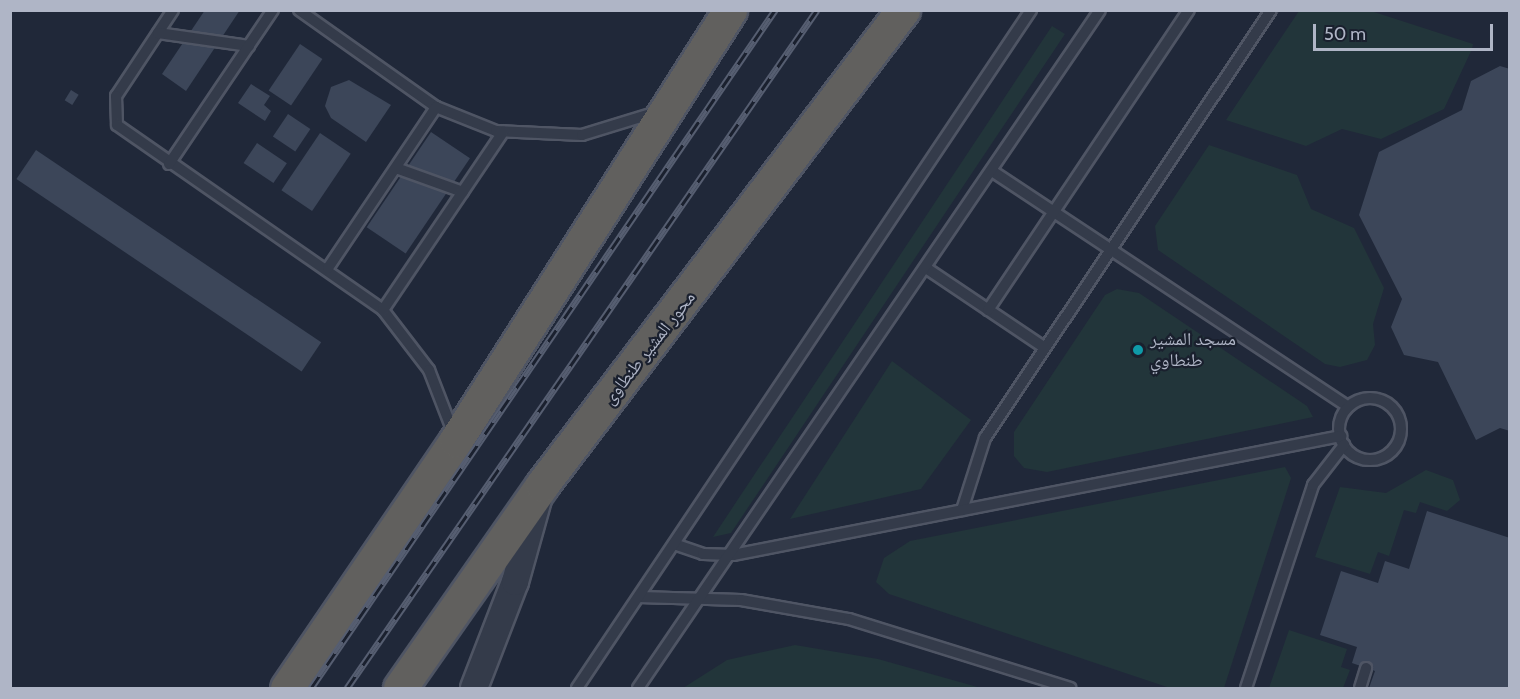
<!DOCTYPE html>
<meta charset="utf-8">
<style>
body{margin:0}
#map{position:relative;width:1520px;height:699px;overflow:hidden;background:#202839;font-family:Cabin,"Noto Naskh Arabic",sans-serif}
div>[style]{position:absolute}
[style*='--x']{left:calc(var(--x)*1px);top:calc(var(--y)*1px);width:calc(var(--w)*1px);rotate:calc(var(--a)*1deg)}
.green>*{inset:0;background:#22353a}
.building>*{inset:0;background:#3c4659;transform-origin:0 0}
.roads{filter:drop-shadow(2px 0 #4f5564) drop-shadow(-2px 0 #4f5564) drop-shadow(0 2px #4f5564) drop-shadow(0 -2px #4f5564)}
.service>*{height:10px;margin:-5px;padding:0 5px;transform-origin:5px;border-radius:5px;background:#343b4a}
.service>.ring{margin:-5px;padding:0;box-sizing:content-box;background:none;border:10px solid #343b4a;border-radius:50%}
.tertiary>*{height:26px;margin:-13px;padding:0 13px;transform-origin:13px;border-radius:13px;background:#343b4a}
.trunk>*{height:33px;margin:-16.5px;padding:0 16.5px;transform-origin:16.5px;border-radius:16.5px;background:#61605e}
.rail>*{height:7px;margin-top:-3.5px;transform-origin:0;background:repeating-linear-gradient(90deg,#1a202e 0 14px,#565e71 0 28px);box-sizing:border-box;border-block:2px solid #565e71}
.dots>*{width:16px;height:16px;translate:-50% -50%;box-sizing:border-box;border:3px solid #1a202e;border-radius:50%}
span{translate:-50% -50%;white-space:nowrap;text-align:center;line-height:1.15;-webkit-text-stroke:4.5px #1a202e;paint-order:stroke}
.poi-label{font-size:18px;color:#afb5c6}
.left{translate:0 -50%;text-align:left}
.street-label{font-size:18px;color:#afb5c6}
.frame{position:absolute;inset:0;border:12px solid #afb5c6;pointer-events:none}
.scale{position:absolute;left:1313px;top:24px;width:180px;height:27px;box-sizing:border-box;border:3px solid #afb5c6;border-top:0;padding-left:8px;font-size:18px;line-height:21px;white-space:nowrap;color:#afb5c6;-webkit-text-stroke:4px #1a202e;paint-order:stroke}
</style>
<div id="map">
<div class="green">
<i style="clip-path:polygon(1299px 11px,1371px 11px,1473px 44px,1472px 49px,1444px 109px,1381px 139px,1342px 129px,1306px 146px,1226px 120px)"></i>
<i style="clip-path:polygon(1052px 26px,1065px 34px,731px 533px,713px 537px)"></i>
<i style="clip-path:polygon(1209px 145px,1297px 175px,1311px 209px,1354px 228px,1384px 288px,1373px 324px,1375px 345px,1367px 360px,1340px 367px,1325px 364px,1158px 250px,1155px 226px)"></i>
<i style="clip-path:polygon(1117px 289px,1139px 293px,1307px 406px,1313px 417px,1047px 472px,1024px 468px,1014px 456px,1014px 432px,1105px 295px)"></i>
<i style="clip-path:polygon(892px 361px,971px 420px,921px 489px,790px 519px)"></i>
<i style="clip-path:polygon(1285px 467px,1291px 478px,1224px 688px,1170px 688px,889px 594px,876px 582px,884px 558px,910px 541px)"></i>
<i style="clip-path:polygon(1426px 470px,1453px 480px,1460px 500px,1447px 511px,1420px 502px,1416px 513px,1404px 510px,1389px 556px,1378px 552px,1370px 574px,1315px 557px,1340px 487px,1386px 493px)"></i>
<i style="clip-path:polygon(1289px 630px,1347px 649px,1341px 667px,1350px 670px,1343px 688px,1269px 688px)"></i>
<i style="clip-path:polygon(795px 645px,878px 659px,981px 688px,683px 688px,727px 660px)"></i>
</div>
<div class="building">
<i style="clip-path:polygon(205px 10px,240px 10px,186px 91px,162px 74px)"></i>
<i style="left:300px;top:44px;width:27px;height:56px;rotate:34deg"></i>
<i style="clip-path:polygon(1500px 66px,1510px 69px,1510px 431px,1500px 428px,1476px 440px,1438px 362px,1404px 355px,1391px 327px,1402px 299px,1359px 215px,1379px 152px,1462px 110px,1471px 81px)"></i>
<i style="clip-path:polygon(349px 80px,391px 105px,366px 142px,331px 118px,325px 106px,331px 87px)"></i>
<i style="clip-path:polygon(251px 84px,270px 96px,264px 105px,271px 111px,265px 121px,238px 103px)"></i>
<i style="left:71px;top:90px;width:9px;height:12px;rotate:32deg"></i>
<i style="left:288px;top:114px;width:27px;height:27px;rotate:34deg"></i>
<i style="left:431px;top:132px;width:47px;height:115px;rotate:34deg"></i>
<i style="left:320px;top:133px;width:37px;height:69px;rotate:34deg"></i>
<i style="left:257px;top:143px;width:36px;height:24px;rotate:34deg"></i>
<i style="left:36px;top:150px;width:344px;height:35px;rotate:34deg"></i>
<i style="clip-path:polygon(1427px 511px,1510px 538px,1510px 688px,1369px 688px,1375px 671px,1352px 663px,1357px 647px,1320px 635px,1341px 571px,1378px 583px,1385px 561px,1409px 569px)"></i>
</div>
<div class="roads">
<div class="service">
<i style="--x:173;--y:10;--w:103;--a:123.5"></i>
<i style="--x:116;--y:96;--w:29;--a:88"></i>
<i style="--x:117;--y:125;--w:324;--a:34.8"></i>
<i style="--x:383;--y:310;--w:76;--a:52.5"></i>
<i style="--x:429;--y:370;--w:66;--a:68.8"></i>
<i style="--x:299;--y:10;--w:168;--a:35.3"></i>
<i style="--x:436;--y:107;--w:65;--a:21.8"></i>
<i style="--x:496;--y:131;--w:86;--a:2.7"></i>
<i style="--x:582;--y:135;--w:75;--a:-17"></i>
<i style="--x:158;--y:33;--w:92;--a:8.1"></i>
<i style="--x:169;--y:164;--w:186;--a:-56"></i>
<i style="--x:396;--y:168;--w:71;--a:19.7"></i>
<i style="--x:992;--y:171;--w:427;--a:33.5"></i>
<i style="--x:328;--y:268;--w:194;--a:-56.1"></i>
<i style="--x:926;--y:268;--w:143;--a:33.9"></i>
<i style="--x:383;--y:310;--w:215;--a:-56"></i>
<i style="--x:988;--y:310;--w:361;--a:-56.2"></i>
<i class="ring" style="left:1339px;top:398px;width:52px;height:52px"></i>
<i style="--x:962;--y:510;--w:76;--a:-72.3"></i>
<i style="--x:985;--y:438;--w:515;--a:-56.25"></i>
<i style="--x:674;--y:544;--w:31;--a:19"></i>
<i style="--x:703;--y:554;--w:30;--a:2"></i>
<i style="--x:733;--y:555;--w:620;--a:-11.07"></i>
<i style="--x:639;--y:597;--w:102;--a:1.7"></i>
<i style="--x:741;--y:600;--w:110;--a:10"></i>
<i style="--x:849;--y:619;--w:232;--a:17.3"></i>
<i style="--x:577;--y:688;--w:816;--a:-56.19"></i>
<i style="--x:638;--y:688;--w:820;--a:-55.73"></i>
<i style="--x:1246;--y:688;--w:214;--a:-71.7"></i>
<i style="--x:1313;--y:485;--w:51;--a:-52.2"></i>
<i style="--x:1360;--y:688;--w:21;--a:-73"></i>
</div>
<div class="tertiary">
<i style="--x:474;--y:688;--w:114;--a:-68.9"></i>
<i style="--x:515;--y:582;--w:89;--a:-74.4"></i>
</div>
<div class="trunk">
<i style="--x:287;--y:688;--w:300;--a:-55.7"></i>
<i style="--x:456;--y:440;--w:510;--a:-57.49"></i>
<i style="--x:400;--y:688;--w:248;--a:-55"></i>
<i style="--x:542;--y:485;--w:597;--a:-52.77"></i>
</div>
</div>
<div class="rail">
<i style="--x:311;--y:688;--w:822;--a:-55.61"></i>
<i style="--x:347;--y:688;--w:825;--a:-55.27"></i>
</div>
<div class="dots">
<i style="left:1138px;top:350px;background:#0f9aa8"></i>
</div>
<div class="poi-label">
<span class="left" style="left:1150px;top:350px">مسجد المشير<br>طنطاوي</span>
</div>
<div class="street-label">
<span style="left:649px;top:348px;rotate:-52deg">محور المشير طنطاوى</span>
</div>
<div class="frame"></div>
<div class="scale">50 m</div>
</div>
